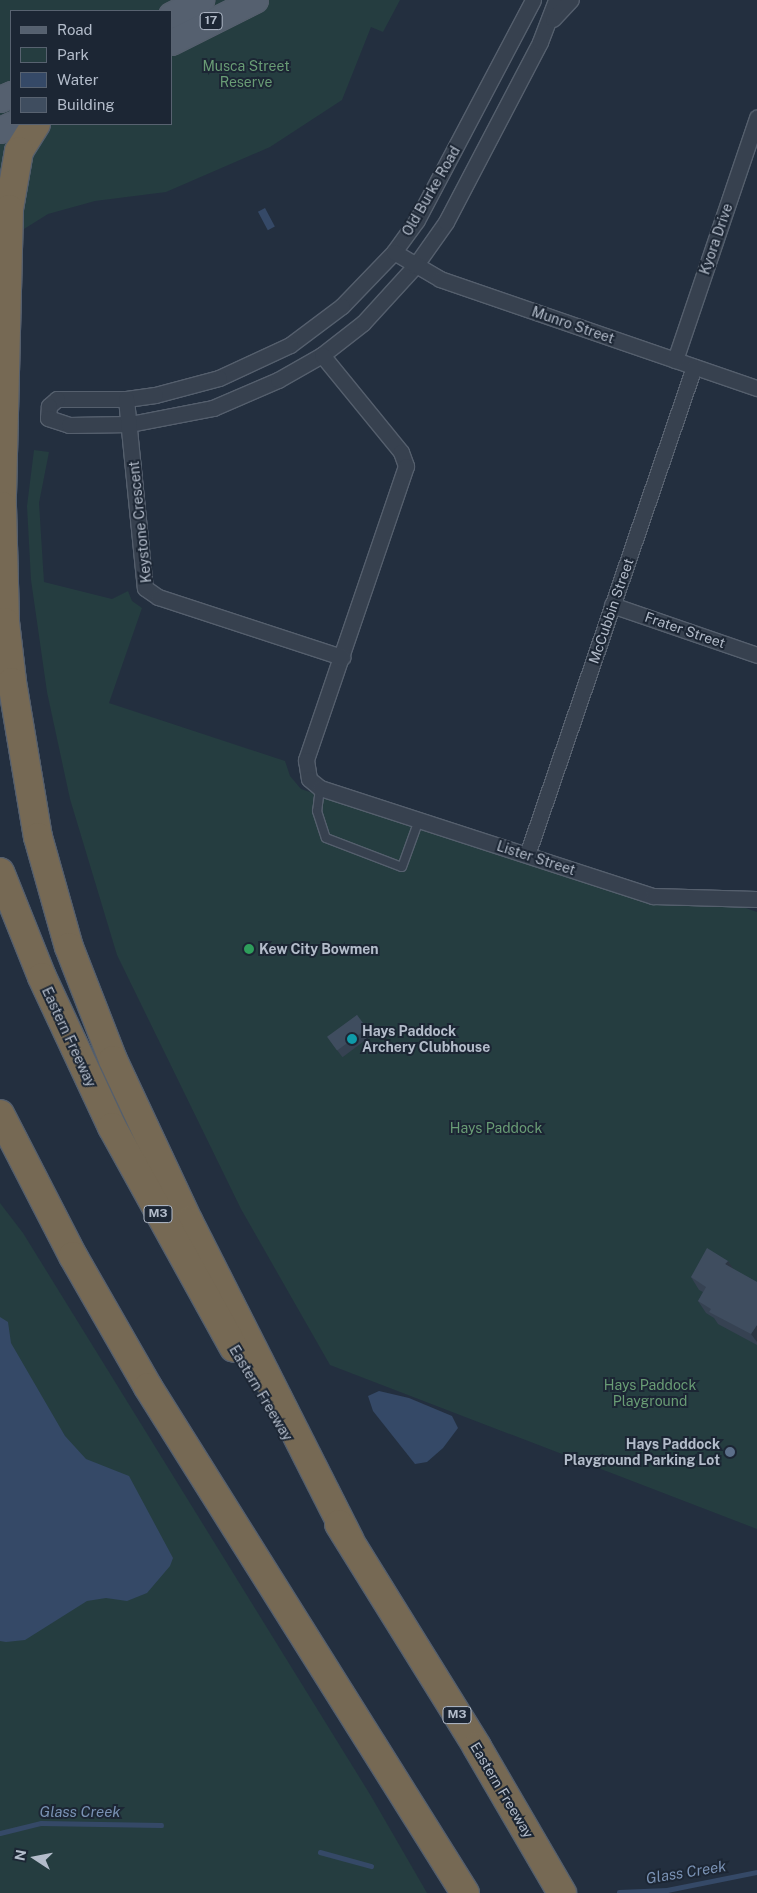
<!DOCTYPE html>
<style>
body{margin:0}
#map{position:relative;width:757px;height:1893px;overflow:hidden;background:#232f3f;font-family:"Public Sans",sans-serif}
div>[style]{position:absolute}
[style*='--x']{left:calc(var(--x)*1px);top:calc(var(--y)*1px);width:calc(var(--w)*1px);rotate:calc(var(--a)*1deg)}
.green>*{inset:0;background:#253d40}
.water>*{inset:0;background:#354967;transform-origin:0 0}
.stream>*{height:4.5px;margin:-2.25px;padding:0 2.25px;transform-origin:2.25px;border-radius:2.25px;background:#354967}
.roads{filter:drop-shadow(1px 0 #555f6d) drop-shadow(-1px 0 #555f6d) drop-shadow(0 1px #555f6d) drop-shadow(0 -1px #555f6d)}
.service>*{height:8px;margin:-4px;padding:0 4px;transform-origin:4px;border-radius:4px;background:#37414f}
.minor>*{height:15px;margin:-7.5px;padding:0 7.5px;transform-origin:7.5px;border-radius:7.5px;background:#37414f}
.primary>*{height:25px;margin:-12.5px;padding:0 12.5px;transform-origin:12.5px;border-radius:12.5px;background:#55606f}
.motorway>*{height:28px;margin:-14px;padding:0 14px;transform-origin:14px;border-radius:14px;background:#766954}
.wall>*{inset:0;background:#364252;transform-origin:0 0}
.shaded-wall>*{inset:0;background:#2c3642}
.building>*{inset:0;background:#3f4d5f;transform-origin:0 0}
.dots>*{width:14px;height:14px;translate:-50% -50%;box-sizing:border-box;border:2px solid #1c2634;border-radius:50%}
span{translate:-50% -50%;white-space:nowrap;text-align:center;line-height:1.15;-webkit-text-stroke:4px #1c2634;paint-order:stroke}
.shield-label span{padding:1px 4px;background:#1c2634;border:1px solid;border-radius:4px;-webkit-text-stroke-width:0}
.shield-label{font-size:12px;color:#b3bcca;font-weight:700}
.park-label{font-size:14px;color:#699c75}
.street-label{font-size:14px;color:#b3bcca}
.poi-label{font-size:14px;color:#b3bcca;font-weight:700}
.left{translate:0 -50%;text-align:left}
.right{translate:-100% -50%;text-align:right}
.water-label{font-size:15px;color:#7991b3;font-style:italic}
.legend{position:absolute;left:10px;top:10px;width:162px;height:115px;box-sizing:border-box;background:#1c2634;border:1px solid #586270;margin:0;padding:6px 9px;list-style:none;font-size:15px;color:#b3bcca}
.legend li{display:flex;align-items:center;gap:10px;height:25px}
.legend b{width:25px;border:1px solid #586270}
.north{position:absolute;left:10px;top:1833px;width:50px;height:50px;-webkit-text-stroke:4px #1c2634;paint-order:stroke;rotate:281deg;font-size:14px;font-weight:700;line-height:20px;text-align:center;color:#b3bcca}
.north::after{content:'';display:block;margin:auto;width:18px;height:22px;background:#b3bcca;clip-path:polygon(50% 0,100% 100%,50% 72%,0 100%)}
</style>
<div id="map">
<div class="green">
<i style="clip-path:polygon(evenodd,0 0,400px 0,383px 32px,371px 27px,342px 100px,270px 147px,166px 192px,95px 201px,48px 214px,0 244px,0 0,11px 11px,171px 11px,171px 124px,11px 124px,11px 11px)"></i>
<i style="clip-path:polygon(34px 450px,49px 452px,39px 503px,44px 582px,112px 599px,128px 591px,132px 601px,142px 608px,109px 703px,285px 761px,290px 776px,301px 789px,654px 904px,732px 903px,757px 912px,757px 1529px,330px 1365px,241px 1209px,117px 955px,70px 799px,47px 692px,31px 580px,27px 506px)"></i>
<i style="clip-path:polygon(0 1203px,23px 1233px,371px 1796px,427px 1893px,0 1893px)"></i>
</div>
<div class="water">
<i style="left:265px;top:208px;width:21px;height:8px;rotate:62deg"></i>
<i style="clip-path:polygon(0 1317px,8px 1322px,11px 1343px,65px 1436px,86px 1459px,129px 1476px,173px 1558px,170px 1566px,147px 1593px,127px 1601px,106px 1598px,87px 1601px,25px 1640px,6px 1642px,0 1641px)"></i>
<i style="clip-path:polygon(379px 1391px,409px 1398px,452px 1416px,458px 1428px,443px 1448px,427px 1462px,415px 1464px,373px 1411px,368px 1396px)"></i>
</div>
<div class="stream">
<i style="--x:0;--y:1833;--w:42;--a:-13.7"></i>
<i style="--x:41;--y:1823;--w:120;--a:1"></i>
<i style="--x:320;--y:1852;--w:53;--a:15.4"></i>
<i style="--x:619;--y:1892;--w:48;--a:-2.4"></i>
<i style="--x:667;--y:1890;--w:92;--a:-11.3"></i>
</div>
<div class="roads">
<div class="service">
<i style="--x:320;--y:788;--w:23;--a:97"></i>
<i style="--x:317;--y:811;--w:28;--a:72"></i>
<i style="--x:326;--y:838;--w:81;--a:20.9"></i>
<i style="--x:402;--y:867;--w:50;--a:-70.1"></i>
</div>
<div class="minor">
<i style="--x:533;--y:0;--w:249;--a:117.8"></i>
<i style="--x:417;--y:220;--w:39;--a:126"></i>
<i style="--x:394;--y:252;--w:75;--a:133.9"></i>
<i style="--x:342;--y:306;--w:65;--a:143.1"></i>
<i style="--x:290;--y:345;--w:78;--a:155.1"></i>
<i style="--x:219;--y:378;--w:66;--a:165.1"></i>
<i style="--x:155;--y:395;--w:29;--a:172"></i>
<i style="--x:126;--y:399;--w:69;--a:180"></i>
<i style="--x:57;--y:399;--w:11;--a:139"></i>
<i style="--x:49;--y:406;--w:12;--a:95"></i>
<i style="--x:48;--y:418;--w:22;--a:18"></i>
<i style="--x:69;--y:425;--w:61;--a:-0.9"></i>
<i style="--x:130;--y:424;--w:85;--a:-10.9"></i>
<i style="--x:213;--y:408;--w:71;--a:-23.3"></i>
<i style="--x:278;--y:380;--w:51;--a:-29.6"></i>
<i style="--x:322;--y:355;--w:52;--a:-38"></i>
<i style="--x:363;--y:323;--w:77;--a:-47.6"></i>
<i style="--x:415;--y:266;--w:54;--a:-54.8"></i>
<i style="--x:446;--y:222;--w:203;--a:-62.4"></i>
<i style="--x:540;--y:42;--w:45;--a:-69.1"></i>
<i style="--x:553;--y:19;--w:26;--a:-47"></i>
<i style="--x:394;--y:252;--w:53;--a:30.4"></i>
<i style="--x:440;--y:279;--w:335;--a:19"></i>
<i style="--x:322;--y:355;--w:125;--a:50.8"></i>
<i style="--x:401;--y:452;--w:15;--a:70"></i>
<i style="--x:406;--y:466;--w:311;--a:108.8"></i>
<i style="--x:306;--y:760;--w:19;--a:81"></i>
<i style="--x:309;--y:779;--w:14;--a:39"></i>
<i style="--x:320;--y:788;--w:350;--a:18"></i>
<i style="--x:653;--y:896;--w:104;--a:1.7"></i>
<i style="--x:675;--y:360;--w:256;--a:-71.3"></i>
<i style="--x:126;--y:399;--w:190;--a:84.3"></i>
<i style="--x:145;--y:588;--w:16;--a:35"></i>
<i style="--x:158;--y:597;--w:194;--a:18.1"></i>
<i style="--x:612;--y:605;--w:153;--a:19"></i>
<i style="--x:527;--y:855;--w:516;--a:-71.11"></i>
</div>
<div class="primary">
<i style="--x:171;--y:15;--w:34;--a:-27"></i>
<i style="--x:171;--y:42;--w:94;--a:-26.6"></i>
<i style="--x:0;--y:99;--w:12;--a:-24"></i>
<i style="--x:0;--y:130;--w:14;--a:-25"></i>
</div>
<div class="motorway">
<i style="--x:36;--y:124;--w:32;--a:122"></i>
<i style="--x:19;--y:151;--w:59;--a:99.8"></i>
<i style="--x:9;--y:209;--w:297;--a:91.4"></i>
<i style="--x:2;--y:506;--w:116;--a:88.5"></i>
<i style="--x:5;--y:622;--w:60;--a:83.3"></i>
<i style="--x:12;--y:682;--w:157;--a:80.5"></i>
<i style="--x:38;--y:837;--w:114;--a:74.3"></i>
<i style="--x:69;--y:947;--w:121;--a:68.7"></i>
<i style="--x:113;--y:1060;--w:179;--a:64.9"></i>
<i style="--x:189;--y:1222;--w:355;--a:63.2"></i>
<i style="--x:0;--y:872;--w:113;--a:68.2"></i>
<i style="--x:42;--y:977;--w:166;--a:65"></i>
<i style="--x:112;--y:1127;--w:252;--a:61.1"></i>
<i style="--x:0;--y:1114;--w:160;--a:62.8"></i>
<i style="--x:73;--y:1256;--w:151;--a:60.2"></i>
<i style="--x:148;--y:1387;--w:597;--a:57.93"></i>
<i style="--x:339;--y:1524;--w:262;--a:58.2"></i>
<i style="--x:477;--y:1747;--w:169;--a:59.8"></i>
</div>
</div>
<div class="wall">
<i style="left:357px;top:1015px;width:25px;height:37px;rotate:53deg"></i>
<i style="clip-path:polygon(728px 1261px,733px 1269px,757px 1282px,757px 1345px,718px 1324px,714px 1318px,706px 1313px,698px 1301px,703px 1292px,699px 1290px,691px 1277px)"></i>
</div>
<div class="shaded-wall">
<i style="clip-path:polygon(728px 1261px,736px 1273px,725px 1264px)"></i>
<i style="clip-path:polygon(757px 1325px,757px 1342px,751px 1334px)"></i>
</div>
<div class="building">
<i style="left:357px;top:1015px;width:17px;height:37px;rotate:54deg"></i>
<i style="clip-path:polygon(707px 1248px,728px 1261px,725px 1264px,757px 1282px,757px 1325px,751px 1334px,709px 1312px,711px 1309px,698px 1301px,706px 1287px,691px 1277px)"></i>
</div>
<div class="dots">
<i style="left:249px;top:949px;background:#2e9e5b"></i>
<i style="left:352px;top:1039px;background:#0f9aa8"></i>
<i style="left:730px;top:1452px;background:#5c6f8a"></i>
</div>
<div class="shield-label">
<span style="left:211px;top:21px">17</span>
<span style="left:158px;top:1214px">M3</span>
<span style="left:457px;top:1715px">M3</span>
</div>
<div class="park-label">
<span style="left:246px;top:74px">Musca Street<br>Reserve</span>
<span style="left:496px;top:1128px">Hays Paddock</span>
<span style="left:650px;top:1393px">Hays Paddock<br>Playground</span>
</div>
<div class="street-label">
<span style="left:431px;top:191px;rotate:-60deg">Old Burke Road</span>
<span style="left:716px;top:239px;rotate:-71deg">Kyora Drive</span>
<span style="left:573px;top:325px;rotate:19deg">Munro Street</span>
<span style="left:140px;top:522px;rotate:-96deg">Keystone Crescent</span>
<span style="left:611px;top:611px;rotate:-71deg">McCubbin Street</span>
<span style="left:685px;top:630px;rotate:19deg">Frater Street</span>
<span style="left:536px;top:858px;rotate:18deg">Lister Street</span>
<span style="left:69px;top:1037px;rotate:65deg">Eastern Freeway</span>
<span style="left:261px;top:1393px;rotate:59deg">Eastern Freeway</span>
<span style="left:502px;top:1790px;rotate:59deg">Eastern Freeway</span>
</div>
<div class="poi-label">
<span class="left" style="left:259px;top:949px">Kew City Bowmen</span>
<span class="left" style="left:362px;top:1039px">Hays Paddock<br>Archery Clubhouse</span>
<span class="right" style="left:720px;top:1452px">Hays Paddock<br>Playground Parking Lot</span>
</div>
<div class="water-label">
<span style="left:80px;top:1812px">Glass Creek</span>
<span style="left:686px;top:1872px;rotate:-9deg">Glass Creek</span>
</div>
<ul class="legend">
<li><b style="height:6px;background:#55606f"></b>Road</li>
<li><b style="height:14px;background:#253d40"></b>Park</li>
<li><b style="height:14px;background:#354967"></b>Water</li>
<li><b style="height:14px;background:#3f4d5f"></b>Building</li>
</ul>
<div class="north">N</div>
</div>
